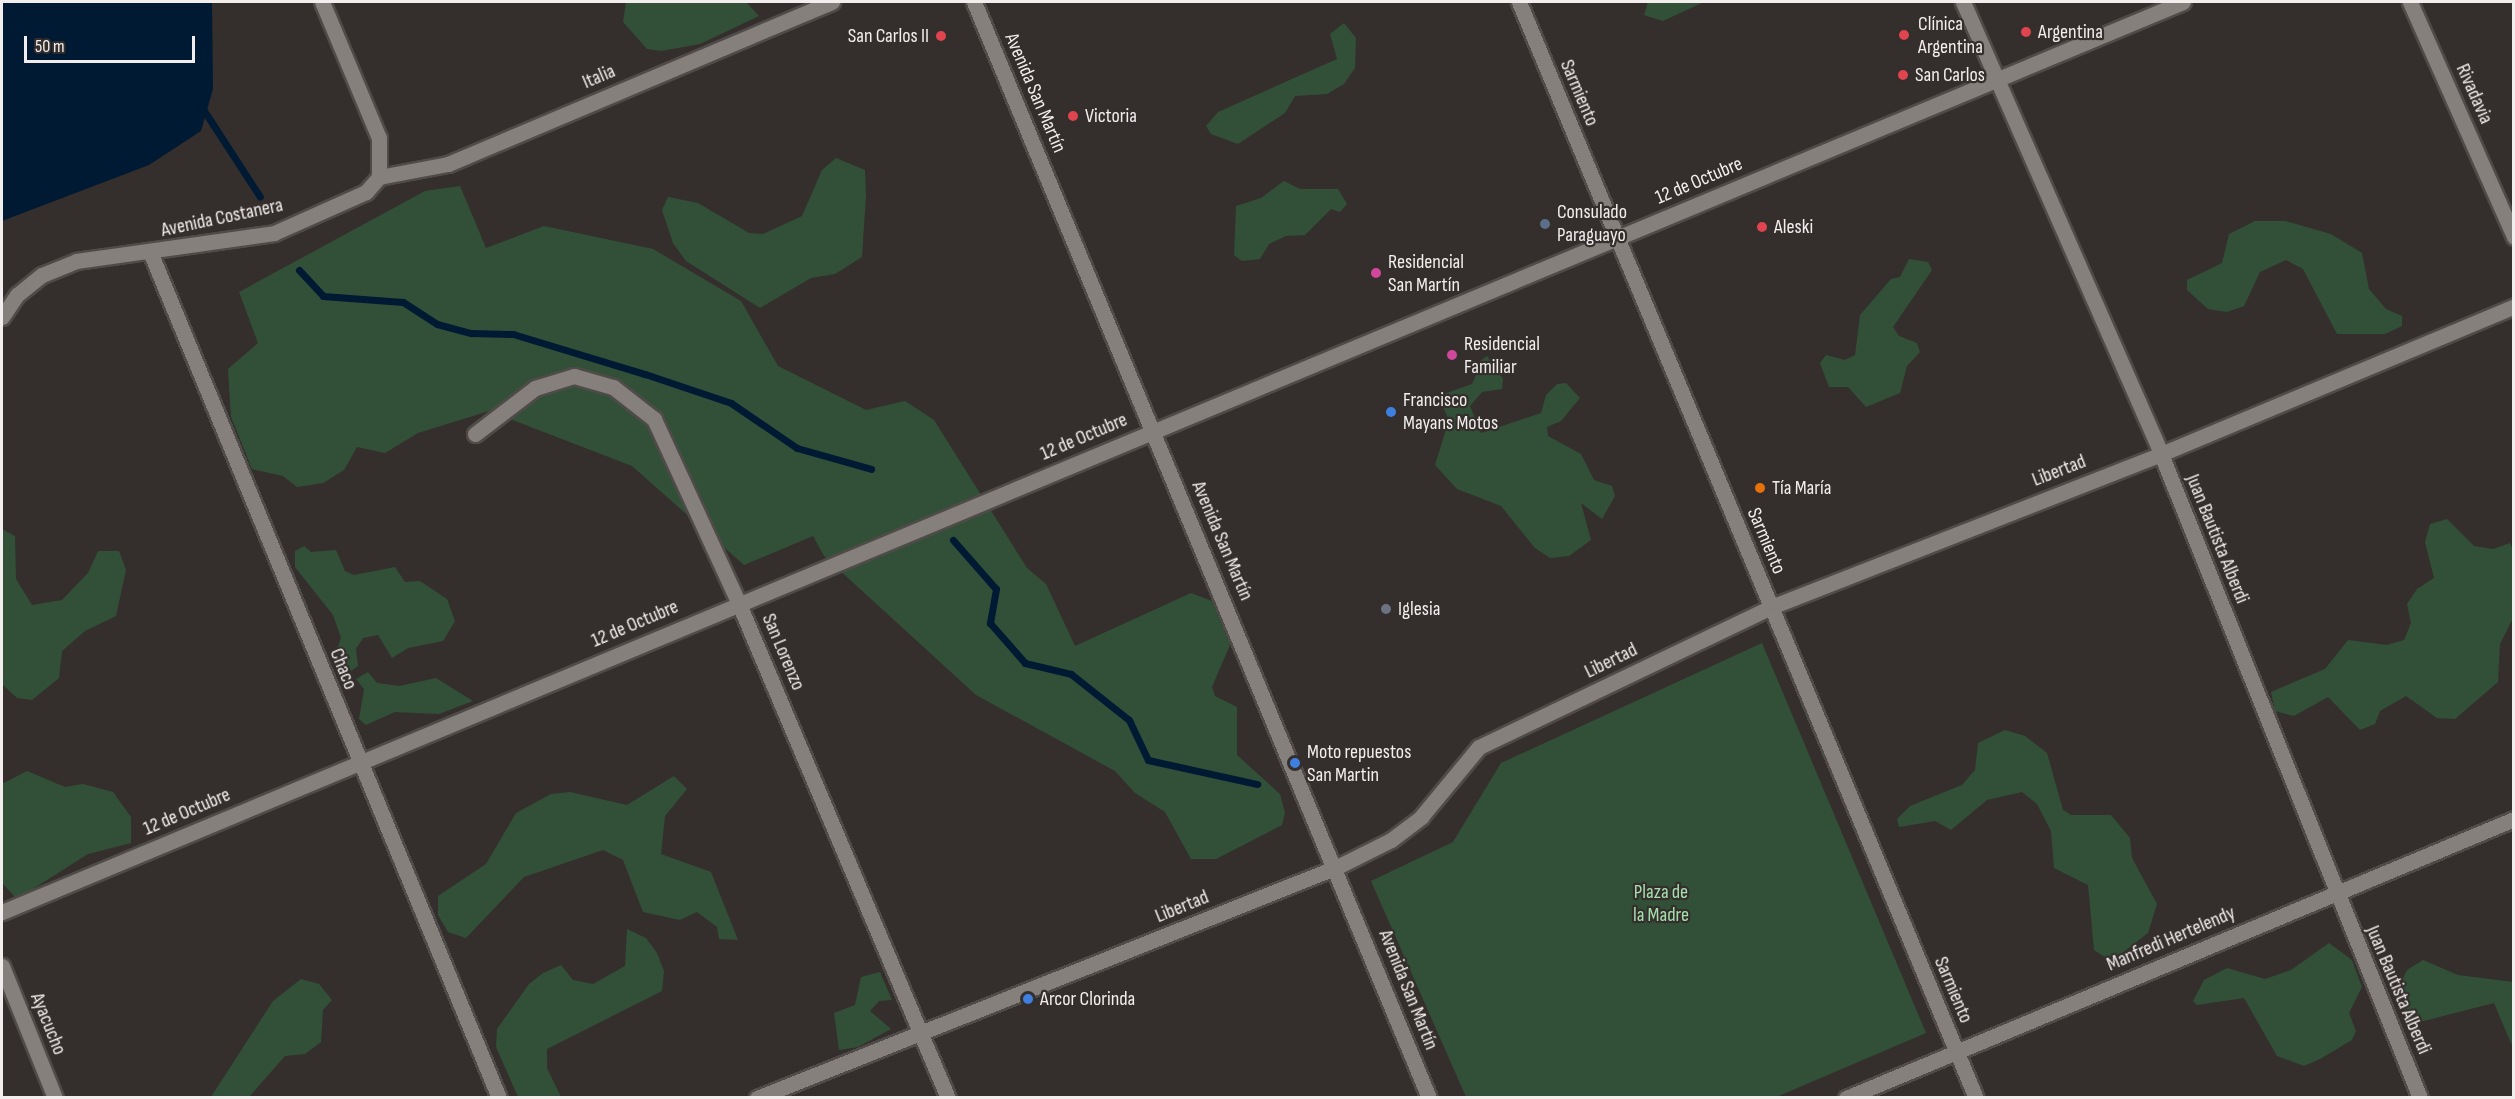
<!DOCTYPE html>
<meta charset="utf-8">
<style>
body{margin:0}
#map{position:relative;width:2515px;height:1099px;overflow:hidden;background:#342f2c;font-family:"Sofia Sans Condensed",sans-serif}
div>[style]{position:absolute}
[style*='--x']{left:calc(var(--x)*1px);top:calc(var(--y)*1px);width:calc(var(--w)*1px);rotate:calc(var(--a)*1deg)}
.green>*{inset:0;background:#325037}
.water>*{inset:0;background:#001a34}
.stream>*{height:7px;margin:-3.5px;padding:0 3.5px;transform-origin:3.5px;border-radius:3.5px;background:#001a34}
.roads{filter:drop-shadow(2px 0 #4f4b49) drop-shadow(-2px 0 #4f4b49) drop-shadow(0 2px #4f4b49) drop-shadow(0 -2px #4f4b49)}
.minor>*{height:15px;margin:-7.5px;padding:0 7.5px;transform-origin:7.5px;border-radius:7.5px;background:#86807d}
.tertiary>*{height:15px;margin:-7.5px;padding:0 7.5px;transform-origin:7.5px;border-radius:7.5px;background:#86807d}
.secondary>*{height:15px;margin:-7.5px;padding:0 7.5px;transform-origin:7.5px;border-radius:7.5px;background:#86807d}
.dots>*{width:16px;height:16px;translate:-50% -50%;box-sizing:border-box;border:3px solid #342f2c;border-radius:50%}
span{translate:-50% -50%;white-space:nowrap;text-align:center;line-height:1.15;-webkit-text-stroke:4.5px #342f2c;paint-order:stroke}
.poi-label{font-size:20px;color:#f2eeed}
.left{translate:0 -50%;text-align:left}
.right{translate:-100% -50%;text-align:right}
.street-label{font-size:20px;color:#f2eeed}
.park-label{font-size:20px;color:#a4e0ad}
.frame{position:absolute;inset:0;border:3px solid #f2eeed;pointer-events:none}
.scale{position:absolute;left:24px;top:36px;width:171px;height:27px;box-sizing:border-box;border:3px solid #f2eeed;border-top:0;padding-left:8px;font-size:18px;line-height:21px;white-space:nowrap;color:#f2eeed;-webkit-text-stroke:4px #342f2c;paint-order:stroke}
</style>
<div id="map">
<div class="green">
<i style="clip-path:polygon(626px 2px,746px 2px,759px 16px,700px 44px,661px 51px,647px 49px,623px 22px)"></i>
<i style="clip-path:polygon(1648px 2px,1704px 2px,1663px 21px,1644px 15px)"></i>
<i style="clip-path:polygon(1344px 23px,1356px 38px,1355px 68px,1344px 84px,1327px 94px,1295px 96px,1285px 113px,1238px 144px,1211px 134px,1206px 126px,1218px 112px,1337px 59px,1330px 34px)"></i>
<i style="clip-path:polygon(836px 158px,865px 170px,866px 195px,862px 257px,835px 274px,811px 278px,760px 308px,686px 261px,673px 243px,662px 210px,668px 197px,698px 203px,749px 233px,763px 234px,802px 216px,822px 170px)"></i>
<i style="clip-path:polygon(1284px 181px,1300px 189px,1338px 189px,1347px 204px,1340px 212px,1331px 209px,1305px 235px,1286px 236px,1269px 244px,1260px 259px,1242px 261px,1234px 255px,1236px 206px,1261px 198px)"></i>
<i style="clip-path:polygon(460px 186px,486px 248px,544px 226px,653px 249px,741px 301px,778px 366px,866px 410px,905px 401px,934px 420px,1027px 568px,1046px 584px,1075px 646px,1191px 593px,1212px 601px,1230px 645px,1212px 687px,1215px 696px,1237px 707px,1237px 755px,1280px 794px,1285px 813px,1282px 825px,1216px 859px,1191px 859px,1165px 812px,1135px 793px,1115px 771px,976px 695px,824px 556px,813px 536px,744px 565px,632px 466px,489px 411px,418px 433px,385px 453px,357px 447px,344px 470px,323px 483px,297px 487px,283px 476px,252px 469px,231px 417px,228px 369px,258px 343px,239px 292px,425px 191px)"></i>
<i style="clip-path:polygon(2255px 221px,2285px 221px,2331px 234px,2362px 253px,2369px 289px,2386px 309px,2402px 316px,2402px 326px,2385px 334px,2337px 334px,2303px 269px,2286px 260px,2260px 272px,2244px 306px,2227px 312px,2208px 309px,2187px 290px,2187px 280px,2222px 263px,2229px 234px)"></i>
<i style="clip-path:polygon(1909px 259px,1928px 262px,1932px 270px,1893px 327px,1899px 336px,1917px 343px,1920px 352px,1907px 366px,1900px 393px,1866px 407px,1848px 387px,1829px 387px,1820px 363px,1826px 355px,1845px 360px,1855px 355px,1860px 315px,1891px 279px,1900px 277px)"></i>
<i style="clip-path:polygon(1487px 356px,1503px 379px,1502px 389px,1482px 392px,1470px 406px,1481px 433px,1541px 413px,1546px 395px,1557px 384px,1566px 383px,1580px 398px,1561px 421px,1547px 427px,1548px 436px,1581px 454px,1594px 480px,1612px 486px,1615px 496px,1602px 519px,1581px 503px,1591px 540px,1569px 556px,1550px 558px,1535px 548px,1501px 506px,1457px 489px,1435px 465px,1449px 420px,1438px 396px,1472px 384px,1476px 375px,1472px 367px)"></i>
<i style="clip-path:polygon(2447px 519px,2474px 546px,2493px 549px,2510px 543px,2513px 549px,2513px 618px,2500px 644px,2498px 682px,2455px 719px,2437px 718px,2406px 696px,2380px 711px,2375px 724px,2360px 730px,2328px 697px,2294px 716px,2275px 711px,2271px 692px,2325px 669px,2348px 640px,2387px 645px,2404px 640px,2411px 623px,2407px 604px,2417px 589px,2434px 578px,2425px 542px,2430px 524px)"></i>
<i style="clip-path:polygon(2px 529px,15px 536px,16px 579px,32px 605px,62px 600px,88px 573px,98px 551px,119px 551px,126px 570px,116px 616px,85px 631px,62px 651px,59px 678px,32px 700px,17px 698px,2px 684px)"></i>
<i style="clip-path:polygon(304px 546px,311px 552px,336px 550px,345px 571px,354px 575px,395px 567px,405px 582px,420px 581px,447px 599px,455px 621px,443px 641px,408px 648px,392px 658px,378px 635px,363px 638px,356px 649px,358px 666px,351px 671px,336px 652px,341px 638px,333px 615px,295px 567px,295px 551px)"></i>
<i style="clip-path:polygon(1762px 643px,1926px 1033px,1776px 1097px,1466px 1097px,1371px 881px,1453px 842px,1501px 763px)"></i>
<i style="clip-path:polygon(368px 672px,377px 683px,399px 686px,436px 678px,473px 701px,439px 714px,395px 712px,366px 725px,359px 719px,364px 689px,356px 679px)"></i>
<i style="clip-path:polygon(2005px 730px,2025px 736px,2047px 753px,2063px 810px,2071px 815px,2111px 815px,2130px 838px,2132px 858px,2157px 904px,2148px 933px,2117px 957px,2109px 960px,2094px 950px,2088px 885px,2054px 868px,2051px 831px,2037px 804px,2022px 792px,1987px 800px,1951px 830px,1935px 821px,1899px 827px,1897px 819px,1910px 806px,1962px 785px,1975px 770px,1978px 743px)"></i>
<i style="clip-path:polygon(27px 771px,65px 787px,83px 784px,113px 792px,131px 817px,131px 843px,88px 854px,17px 899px,2px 883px,2px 784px)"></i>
<i style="clip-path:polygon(674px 776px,687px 789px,665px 816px,661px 854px,711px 872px,738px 940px,719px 939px,717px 927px,697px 912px,680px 920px,643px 912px,623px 860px,603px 850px,524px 877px,466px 938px,448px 932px,438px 915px,438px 896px,486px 864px,516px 813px,551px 794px,570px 792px,627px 805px)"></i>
<i style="clip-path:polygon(627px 929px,646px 938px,657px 953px,664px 971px,662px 991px,547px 1049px,547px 1068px,561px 1097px,518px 1097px,496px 1047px,497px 1029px,529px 984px,543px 973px,561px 965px,573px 980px,593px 984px,625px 966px)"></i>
<i style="clip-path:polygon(2329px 943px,2352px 960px,2362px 987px,2349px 1013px,2356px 1031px,2352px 1040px,2320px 1059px,2304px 1066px,2277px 1056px,2244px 998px,2197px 1005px,2193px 1001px,2204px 980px,2227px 968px,2265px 979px,2291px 970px)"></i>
<i style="clip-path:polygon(2423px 960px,2458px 975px,2513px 982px,2513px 1048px,2494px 1003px,2412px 1024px,2401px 1008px,2398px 988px,2407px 970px)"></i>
<i style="clip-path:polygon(880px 972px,892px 1000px,879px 1001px,870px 1011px,891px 1029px,858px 1047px,839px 1050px,834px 1013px,855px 1005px,861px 977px)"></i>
<i style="clip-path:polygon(301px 979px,319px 984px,332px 1000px,323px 1010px,321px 1042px,305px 1054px,285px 1056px,249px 1097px,211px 1097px,273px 1001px)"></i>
</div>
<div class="water">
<i style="clip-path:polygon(2px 2px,212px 2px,213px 89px,201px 131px,149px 165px,2px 221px)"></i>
</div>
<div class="stream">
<i style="--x:201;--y:106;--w:108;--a:57"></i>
<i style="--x:299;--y:270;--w:35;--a:47"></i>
<i style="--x:323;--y:296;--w:80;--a:4.3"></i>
<i style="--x:403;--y:302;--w:40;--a:32.9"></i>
<i style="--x:437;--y:324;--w:35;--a:15"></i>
<i style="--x:471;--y:333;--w:42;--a:1.4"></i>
<i style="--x:513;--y:334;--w:138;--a:16.9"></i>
<i style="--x:645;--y:374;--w:91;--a:18.6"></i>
<i style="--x:731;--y:403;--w:80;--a:34.3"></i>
<i style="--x:797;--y:448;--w:77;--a:15.8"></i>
<i style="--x:953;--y:540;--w:65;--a:48.7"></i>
<i style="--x:996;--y:589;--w:35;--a:100"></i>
<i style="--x:990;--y:623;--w:53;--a:48.8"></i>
<i style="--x:1025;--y:663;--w:47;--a:13.4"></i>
<i style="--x:1071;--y:674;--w:74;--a:38.4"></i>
<i style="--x:1129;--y:720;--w:44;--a:64.6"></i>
<i style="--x:1148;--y:760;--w:112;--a:12.4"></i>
</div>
<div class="roads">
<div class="minor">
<i style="--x:1519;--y:2;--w:1187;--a:67.37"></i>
<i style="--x:1963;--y:2;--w:493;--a:66.3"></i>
<i style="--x:2161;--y:454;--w:694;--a:68.09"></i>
<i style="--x:2410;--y:2;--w:257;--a:66.1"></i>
<i style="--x:151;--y:254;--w:913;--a:67.59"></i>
<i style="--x:475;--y:434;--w:76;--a:-37.5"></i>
<i style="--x:535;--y:388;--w:41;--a:-17.1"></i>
<i style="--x:574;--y:376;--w:41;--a:15.8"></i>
<i style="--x:613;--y:387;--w:52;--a:38"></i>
<i style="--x:654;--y:419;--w:204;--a:65.3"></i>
<i style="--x:739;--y:604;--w:536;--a:67.07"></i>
<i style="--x:2;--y:912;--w:2363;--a:-22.65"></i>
<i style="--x:757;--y:1098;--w:624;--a:-21.72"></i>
<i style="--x:1337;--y:867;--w:60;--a:-26.6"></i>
<i style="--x:1391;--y:840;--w:38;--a:-37"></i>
<i style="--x:1421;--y:817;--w:91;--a:-50.4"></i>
<i style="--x:1479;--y:747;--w:324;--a:-25.6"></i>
<i style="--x:1771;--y:607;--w:419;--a:-21.4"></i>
<i style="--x:2161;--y:454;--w:383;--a:-22.7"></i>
<i style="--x:1846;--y:1098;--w:724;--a:-22.67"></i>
</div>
<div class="tertiary">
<i style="--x:379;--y:177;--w:70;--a:-10.7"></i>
<i style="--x:448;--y:164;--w:417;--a:-22.9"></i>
<i style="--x:2;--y:317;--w:27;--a:-56"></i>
<i style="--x:17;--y:295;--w:32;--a:-39"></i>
<i style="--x:42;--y:275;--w:37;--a:-22"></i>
<i style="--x:76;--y:261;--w:200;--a:-8"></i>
<i style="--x:274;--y:233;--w:101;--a:-24"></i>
<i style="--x:366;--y:192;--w:20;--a:-49"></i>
<i style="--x:379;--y:177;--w:39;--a:-90"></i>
<i style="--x:379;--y:138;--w:147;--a:-112.7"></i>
<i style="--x:2;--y:966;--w:142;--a:68.1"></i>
</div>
<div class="secondary">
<i style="--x:974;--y:2;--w:1187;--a:67.45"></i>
</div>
</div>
<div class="dots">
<i style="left:2026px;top:32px;background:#e0444e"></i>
<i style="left:1904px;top:35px;background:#e0444e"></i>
<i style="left:941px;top:36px;background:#e0444e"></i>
<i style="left:1903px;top:75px;background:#e0444e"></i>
<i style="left:1073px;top:116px;background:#e0444e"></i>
<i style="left:1545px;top:224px;background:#5c6f8a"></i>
<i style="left:1762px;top:227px;background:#e0444e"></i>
<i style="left:1376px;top:273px;background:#d1479c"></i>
<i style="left:1452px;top:355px;background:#d1479c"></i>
<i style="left:1391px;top:412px;background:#3f7fe0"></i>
<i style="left:1760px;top:488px;background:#e8710a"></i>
<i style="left:1386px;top:609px;background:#6b7280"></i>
<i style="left:1295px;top:763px;background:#3f7fe0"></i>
<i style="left:1028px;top:999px;background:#3f7fe0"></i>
</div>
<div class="poi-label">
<span class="left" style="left:1918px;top:36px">Clínica<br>Argentina</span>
<span class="left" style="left:2038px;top:32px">Argentina</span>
<span class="right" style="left:929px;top:36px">San Carlos II</span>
<span class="left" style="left:1915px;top:75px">San Carlos</span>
<span class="left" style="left:1085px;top:116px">Victoria</span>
<span class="left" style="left:1557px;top:224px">Consulado<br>Paraguayo</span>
<span class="left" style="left:1774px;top:227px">Aleski</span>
<span class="left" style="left:1388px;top:274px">Residencial<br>San Martín</span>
<span class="left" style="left:1464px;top:356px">Residencial<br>Familiar</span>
<span class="left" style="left:1403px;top:412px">Francisco<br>Mayans Motos</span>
<span class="left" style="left:1772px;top:488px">Tía María</span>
<span class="left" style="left:1398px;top:609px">Iglesia</span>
<span class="left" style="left:1307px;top:764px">Moto repuestos<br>San Martin</span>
<span class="left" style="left:1040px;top:999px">Arcor Clorinda</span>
</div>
<div class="street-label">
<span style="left:599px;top:77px;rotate:-23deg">Italia</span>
<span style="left:1035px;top:93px;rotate:67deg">Avenida San Martín</span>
<span style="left:1579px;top:93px;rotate:67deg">Sarmiento</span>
<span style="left:2474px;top:94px;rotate:66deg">Rivadavia</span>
<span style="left:1699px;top:181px;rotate:-23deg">12 de Octubre</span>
<span style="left:222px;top:218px;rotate:-12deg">Avenida Costanera</span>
<span style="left:1084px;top:437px;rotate:-23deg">12 de Octubre</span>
<span style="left:2059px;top:471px;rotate:-21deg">Libertad</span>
<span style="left:2217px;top:539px;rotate:68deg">Juan Bautista Alberdi</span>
<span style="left:1222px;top:541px;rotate:67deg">Avenida San Martín</span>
<span style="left:1766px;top:541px;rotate:67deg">Sarmiento</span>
<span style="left:635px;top:624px;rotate:-23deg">12 de Octubre</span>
<span style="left:783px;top:652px;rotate:67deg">San Lorenzo</span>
<span style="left:1611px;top:661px;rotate:-26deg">Libertad</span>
<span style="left:343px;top:669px;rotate:68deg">Chaco</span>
<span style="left:187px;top:812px;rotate:-23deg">12 de Octubre</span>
<span style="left:1182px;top:907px;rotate:-22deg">Libertad</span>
<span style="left:2171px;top:939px;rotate:-23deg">Manfredi Hertelendy</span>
<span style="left:1408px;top:990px;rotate:68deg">Avenida San Martín</span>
<span style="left:1953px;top:990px;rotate:67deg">Sarmiento</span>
<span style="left:2398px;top:990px;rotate:67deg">Juan Bautista Alberdi</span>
<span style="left:48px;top:1024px;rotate:68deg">Ayacucho</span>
</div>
<div class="park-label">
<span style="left:1661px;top:904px">Plaza de<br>la Madre</span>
</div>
<div class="frame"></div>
<div class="scale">50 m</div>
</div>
